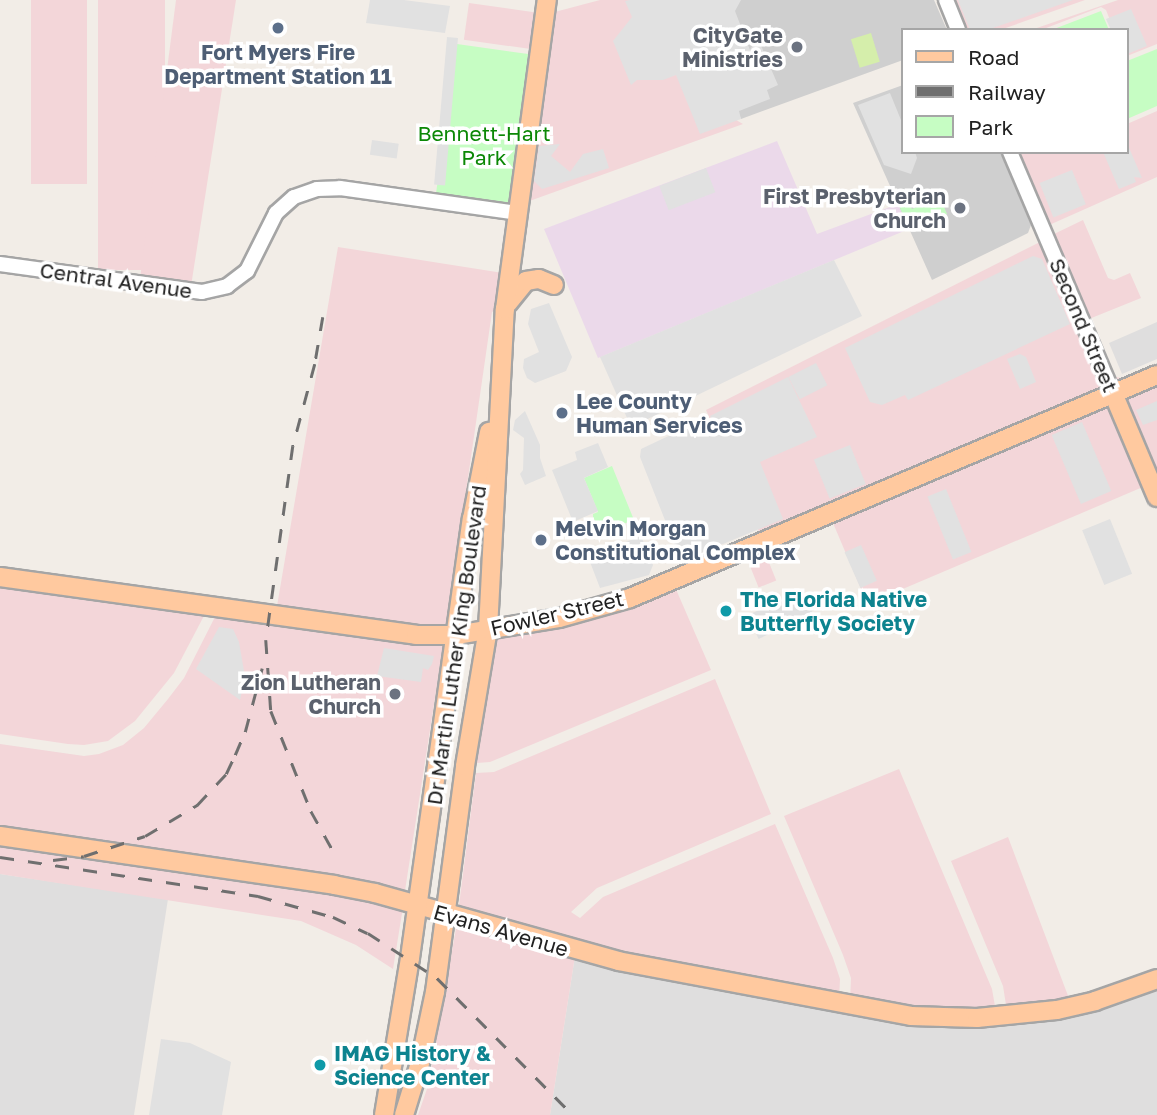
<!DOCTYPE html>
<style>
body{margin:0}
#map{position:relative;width:1157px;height:1115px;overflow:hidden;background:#f2ede7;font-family:"Golos Text",sans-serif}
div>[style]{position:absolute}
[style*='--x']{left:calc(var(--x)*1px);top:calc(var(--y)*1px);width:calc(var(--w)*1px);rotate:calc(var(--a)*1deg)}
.residential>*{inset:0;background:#dfdede}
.commercial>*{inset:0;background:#f3d6d9;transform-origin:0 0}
.industrial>*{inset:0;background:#ebd9ea}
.religious>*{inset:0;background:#cfcfcf}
.grass>*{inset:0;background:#d5eeab;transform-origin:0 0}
.park>*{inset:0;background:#c6fdc3;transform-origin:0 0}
.parking>*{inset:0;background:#e1e1e1;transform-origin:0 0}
.roads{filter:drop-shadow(2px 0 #a5a5a5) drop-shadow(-2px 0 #a5a5a5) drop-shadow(0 2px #a5a5a5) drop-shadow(0 -2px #a5a5a5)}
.minor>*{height:14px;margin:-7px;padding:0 7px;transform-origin:7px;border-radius:7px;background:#fff}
.major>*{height:18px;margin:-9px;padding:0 9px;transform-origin:9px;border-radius:9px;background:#ffc99f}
.rail>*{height:2.5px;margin-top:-1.25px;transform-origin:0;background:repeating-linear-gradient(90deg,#6f6f6f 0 14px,transparent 0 28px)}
.dots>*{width:19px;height:19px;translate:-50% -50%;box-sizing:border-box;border:4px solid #fff;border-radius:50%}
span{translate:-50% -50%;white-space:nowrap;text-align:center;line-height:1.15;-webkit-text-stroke:7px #fff;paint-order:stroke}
.worship-label{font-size:21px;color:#5b616d;font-weight:700}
.right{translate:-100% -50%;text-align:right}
.service-label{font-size:21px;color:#4e5e75;font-weight:700}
.left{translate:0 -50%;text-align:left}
.park-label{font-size:21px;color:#0c8806}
.street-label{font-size:21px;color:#212121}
.culture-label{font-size:21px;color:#0d838f;font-weight:700}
.legend{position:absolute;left:901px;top:28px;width:228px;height:126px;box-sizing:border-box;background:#fff;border:2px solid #a6a6a6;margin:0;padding:9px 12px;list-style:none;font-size:21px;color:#212121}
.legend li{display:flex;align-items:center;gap:14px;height:35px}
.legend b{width:35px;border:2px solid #a6a6a6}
</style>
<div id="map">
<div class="residential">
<i style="clip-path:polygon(1157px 322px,1157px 359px,1122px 374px,1109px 343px)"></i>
<i style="clip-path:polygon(0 874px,168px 899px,134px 1115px,0 1115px)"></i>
<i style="clip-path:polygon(575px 956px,940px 1025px,1157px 985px,1157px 1115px,550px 1115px)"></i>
</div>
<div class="commercial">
<i style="left:31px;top:0;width:56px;height:184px"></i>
<i style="left:98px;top:0;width:67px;height:270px"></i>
<i style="clip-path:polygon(176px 0,236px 0,191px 286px,140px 279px)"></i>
<i style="clip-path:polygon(600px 0,688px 0,736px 120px,743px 124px,524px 203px,551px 13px)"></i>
<i style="clip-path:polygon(951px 0,1085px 0,1000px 30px,964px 30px)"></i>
<i style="clip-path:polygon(1118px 0,1157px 0,1157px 44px,1127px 56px,1127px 30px,1114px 30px,1106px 10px,1101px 7px,1041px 30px,1031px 30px)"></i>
<i style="left:469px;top:3px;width:71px;height:37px;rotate:8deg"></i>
<i style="clip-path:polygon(1157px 111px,1157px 177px,1047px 226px,1016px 152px,1127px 152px,1127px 124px)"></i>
<i style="clip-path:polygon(1083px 220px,1108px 278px,1114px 280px,1130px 273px,1141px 298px,1089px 319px,1111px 372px,1115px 377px,1128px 379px,1116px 386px,1052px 235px)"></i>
<i style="clip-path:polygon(1042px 241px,1106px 390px,761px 536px,706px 410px)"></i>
<i style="clip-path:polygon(338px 247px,503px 273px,498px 309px,492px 312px,446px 630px,276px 612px)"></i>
<i style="clip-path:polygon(1157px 380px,1157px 481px,1120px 396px)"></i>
<i style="left:1110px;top:400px;width:93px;height:303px;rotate:67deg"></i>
<i style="left:768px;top:560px;width:22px;height:19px;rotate:68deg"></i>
<i style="clip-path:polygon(0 582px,206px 612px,174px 673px,135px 721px,108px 741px,84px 745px,68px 744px,0 734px)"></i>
<i style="clip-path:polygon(675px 587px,711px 670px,490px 762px,477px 763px,495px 633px)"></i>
<i style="clip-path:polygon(217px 613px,444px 640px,404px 897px,0 831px,0 744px,84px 756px,99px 754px,123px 745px,144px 728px,168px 699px,184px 678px)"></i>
<i style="clip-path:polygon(715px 679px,771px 814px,597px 888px,571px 912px,580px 918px,603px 897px,775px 824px,833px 958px,840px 979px,839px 999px,658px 965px,458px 913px,476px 773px,494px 772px)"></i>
<i style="clip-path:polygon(899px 769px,992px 989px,996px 1012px,950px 1013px,850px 1002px,851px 978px,843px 955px,784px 816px)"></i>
<i style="clip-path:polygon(1008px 837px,1070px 1001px,1007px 1011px,1003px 986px,951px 861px)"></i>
<i style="clip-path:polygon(0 841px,333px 890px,403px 907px,393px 969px,356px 945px,301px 921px,0 874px)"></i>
<i style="clip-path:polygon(457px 923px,575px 956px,550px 1115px,418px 1115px,428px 1086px)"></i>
</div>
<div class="industrial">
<i style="clip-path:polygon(777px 141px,817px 234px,898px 204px,909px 229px,598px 358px,544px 229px)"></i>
</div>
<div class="religious">
<i style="clip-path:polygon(693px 0,934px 0,947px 30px,903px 30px,903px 60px,741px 119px)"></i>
<i style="clip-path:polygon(903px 85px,903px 152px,1001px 152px,1031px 225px,1028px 233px,932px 280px,853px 103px)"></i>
</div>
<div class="grass">
<i style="left:871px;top:33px;width:30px;height:21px;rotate:73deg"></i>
</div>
<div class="park">
<i style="clip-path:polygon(1101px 11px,1109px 30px,1053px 30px,1054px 29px)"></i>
<i style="left:457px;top:44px;width:83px;height:159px;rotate:8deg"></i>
<i style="clip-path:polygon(1157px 49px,1157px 106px,1127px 119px,1127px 61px)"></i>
<i style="clip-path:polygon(904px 193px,912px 209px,940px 197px,947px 214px,909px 229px,895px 196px)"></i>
<i style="clip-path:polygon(612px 466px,634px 520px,601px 532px,593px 517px,593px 514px,598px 512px,584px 478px)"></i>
</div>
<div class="parking">
<i style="clip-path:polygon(370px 0,404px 0,450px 6px,445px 33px,366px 23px)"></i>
<i style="clip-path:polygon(630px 0,741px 0,735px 11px,750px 50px,755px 40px,759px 41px,778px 85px,767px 90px,770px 99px,739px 111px,741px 119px,700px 134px,676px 75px,663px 80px,637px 80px,631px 85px,613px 41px,632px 17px,625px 1px)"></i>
<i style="clip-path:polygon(958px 0,1073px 0,987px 30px,970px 30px)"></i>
<i style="clip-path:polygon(1131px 9px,1147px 46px,1127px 54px,1127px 30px,1111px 30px,1106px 19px)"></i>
<i style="left:447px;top:37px;width:11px;height:148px;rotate:5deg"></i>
<i style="clip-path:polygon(890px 93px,903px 125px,903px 152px,915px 152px,917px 158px,911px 174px,884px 165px,858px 105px)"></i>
<i style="left:372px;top:140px;width:27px;height:15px;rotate:8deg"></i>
<i style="clip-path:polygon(1127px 143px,1142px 178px,1134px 177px,1136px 182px,1119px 189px,1103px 152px,1127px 152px)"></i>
<i style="clip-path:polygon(560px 144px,551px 156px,570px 172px,583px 154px,603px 149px,609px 168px,542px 189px,534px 181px,539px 146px)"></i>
<i style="left:706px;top:168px;width:26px;height:50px;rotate:69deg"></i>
<i style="left:1072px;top:170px;width:37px;height:35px;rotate:68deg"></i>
<i style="clip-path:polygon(1033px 256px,1042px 259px,1070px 324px,908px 400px,905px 395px,882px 405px,870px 402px,845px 348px)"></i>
<i style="clip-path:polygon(834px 260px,862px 316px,631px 427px,600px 357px)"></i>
<i style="clip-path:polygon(549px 303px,572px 357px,566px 371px,535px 383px,527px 378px,523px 368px,524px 359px,539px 352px,528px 324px,531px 309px)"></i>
<i style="clip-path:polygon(1020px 354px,1026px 357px,1036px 382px,1020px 389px,1007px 359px)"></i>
<i style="left:816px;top:363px;width:25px;height:31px;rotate:63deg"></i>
<i style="clip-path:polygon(788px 377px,817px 437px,760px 462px,783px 519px,694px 556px,676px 548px,640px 457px,641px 449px,698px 422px,703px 428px,708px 426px,707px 423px,712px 420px,710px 416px)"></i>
<i style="clip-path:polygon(1157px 401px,1157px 420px,1143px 425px,1136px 410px)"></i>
<i style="clip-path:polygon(525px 411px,540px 445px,540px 458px,546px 476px,525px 485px,520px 474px,523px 470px,524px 438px,513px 430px,515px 420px)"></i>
<i style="left:1082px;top:422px;width:75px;height:33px;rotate:67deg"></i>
<i style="clip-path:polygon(598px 443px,608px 467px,584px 478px,598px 511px,573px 522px,552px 470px,577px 460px,575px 452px)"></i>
<i style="left:850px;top:445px;width:42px;height:39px;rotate:68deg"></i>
<i style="left:946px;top:489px;width:68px;height:20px;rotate:68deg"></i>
<i style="left:1110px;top:519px;width:59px;height:30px;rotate:68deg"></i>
<i style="clip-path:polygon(641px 536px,653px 565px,649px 575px,600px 588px,590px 562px,593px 555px)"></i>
<i style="left:861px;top:545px;width:39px;height:18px;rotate:66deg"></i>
<i style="left:802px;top:590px;width:26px;height:60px;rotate:65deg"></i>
<i style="clip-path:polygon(219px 627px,233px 629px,239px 642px,245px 677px,240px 700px,196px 669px)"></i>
<i style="clip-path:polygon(384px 648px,434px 656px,432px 664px,428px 670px,423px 668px,421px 682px,377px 676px)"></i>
<i style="clip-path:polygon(161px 1039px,190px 1043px,231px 1062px,222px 1115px,149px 1115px)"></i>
</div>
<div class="roads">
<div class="minor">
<i style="--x:946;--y:0;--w:32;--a:68"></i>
<i style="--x:1010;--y:152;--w:262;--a:66.9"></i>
<i style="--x:0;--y:264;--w:204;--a:7.9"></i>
<i style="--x:202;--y:292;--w:26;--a:-13"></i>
<i style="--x:227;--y:286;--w:25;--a:-37"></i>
<i style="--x:247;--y:271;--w:65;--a:-63.4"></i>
<i style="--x:276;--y:213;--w:24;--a:-42"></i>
<i style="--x:294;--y:197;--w:24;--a:-19"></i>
<i style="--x:317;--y:189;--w:23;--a:-2"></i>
<i style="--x:340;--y:188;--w:179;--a:8"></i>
</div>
<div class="major">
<i style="--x:508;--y:303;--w:28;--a:-51"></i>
<i style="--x:526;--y:281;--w:13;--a:-9"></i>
<i style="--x:539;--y:279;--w:16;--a:22"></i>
<i style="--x:1113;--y:393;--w:113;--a:67.1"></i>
<i style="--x:0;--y:577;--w:420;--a:7.9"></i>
<i style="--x:416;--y:635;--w:40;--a:0"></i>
<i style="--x:456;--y:635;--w:104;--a:-9.4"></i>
<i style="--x:559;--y:618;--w:74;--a:-15.7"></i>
<i style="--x:630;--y:598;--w:572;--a:-22.94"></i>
<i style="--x:0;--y:836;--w:338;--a:8.3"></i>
<i style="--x:334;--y:885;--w:42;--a:11"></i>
<i style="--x:375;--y:893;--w:252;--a:15.6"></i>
<i style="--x:618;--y:961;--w:298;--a:10.6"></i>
<i style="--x:911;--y:1016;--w:66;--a:1.7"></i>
<i style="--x:977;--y:1018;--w:80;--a:-5.7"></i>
<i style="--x:1057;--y:1010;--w:39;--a:-13"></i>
<i style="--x:1095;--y:1001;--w:66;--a:-19.5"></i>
<i style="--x:384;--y:1115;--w:159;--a:-80.6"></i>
<i style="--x:410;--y:958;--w:443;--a:-82"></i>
<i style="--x:472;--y:519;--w:89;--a:-78.9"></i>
<i style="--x:404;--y:1115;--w:54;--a:-72.9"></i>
<i style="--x:420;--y:1063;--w:73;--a:-78.1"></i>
<i style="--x:435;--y:992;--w:228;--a:-82.4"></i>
<i style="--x:465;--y:766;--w:139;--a:-80.5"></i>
<i style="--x:488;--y:629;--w:320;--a:-87"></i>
<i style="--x:505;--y:309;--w:312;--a:-82.3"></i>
</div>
</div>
<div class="rail">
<i style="--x:323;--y:317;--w:48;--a:99.7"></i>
<i style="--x:315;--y:364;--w:85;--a:105"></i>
<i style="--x:293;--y:446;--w:196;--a:97.9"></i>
<i style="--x:266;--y:640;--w:71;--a:86"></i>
<i style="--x:271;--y:711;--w:108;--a:68.2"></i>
<i style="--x:311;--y:811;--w:51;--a:60.9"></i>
<i style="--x:0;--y:857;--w:261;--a:8.6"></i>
<i style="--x:258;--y:896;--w:78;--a:15.6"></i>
<i style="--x:333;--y:917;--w:38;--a:25"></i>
<i style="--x:368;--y:933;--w:82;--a:33.1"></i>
<i style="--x:437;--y:978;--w:193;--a:45.2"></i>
<i style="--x:53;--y:860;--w:31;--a:-7"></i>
<i style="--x:84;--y:856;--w:64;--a:-18.2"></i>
<i style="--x:145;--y:836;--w:61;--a:-30.8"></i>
<i style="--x:197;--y:805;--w:42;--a:-46.9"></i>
<i style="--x:226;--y:774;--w:21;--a:-65"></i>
<i style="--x:235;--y:755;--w:25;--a:-67"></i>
<i style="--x:245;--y:732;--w:66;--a:-75.1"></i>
</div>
<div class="dots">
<i style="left:278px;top:28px;background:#5c6f8a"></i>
<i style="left:797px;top:47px;background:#6b7280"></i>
<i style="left:960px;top:208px;background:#6b7280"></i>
<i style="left:562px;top:413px;background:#5c6f8a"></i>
<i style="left:541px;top:540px;background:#5c6f8a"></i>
<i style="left:726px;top:611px;background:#0f9aa8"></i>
<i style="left:395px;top:694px;background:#6b7280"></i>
<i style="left:320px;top:1065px;background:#0f9aa8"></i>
</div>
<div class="worship-label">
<span class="right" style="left:783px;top:47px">CityGate<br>Ministries</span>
<span class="right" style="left:946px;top:208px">First Presbyterian<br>Church</span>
<span class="right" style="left:381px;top:694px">Zion Lutheran<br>Church</span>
</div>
<div class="service-label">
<span style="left:278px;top:64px">Fort Myers Fire<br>Department Station 11</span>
<span class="left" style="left:576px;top:413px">Lee County<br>Human Services</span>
<span class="left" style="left:555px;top:540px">Melvin Morgan<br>Constitutional Complex</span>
</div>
<div class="park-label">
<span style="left:484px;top:145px">Bennett-Hart<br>Park</span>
</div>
<div class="street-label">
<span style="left:116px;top:280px;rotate:8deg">Central Avenue</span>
<span style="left:1084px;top:325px;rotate:67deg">Second Street</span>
<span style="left:557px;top:613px;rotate:-13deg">Fowler Street</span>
<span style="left:456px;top:645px;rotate:-82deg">Dr Martin Luther King Boulevard</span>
<span style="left:501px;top:930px;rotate:16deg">Evans Avenue</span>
</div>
<div class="culture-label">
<span class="left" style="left:740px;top:611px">The Florida Native<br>Butterfly Society</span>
<span class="left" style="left:334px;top:1065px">IMAG History &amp;<br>Science Center</span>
</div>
<ul class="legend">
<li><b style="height:9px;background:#ffc99f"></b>Road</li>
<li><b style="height:9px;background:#6f6f6f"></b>Railway</li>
<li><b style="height:19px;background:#c6fdc3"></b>Park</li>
</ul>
</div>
